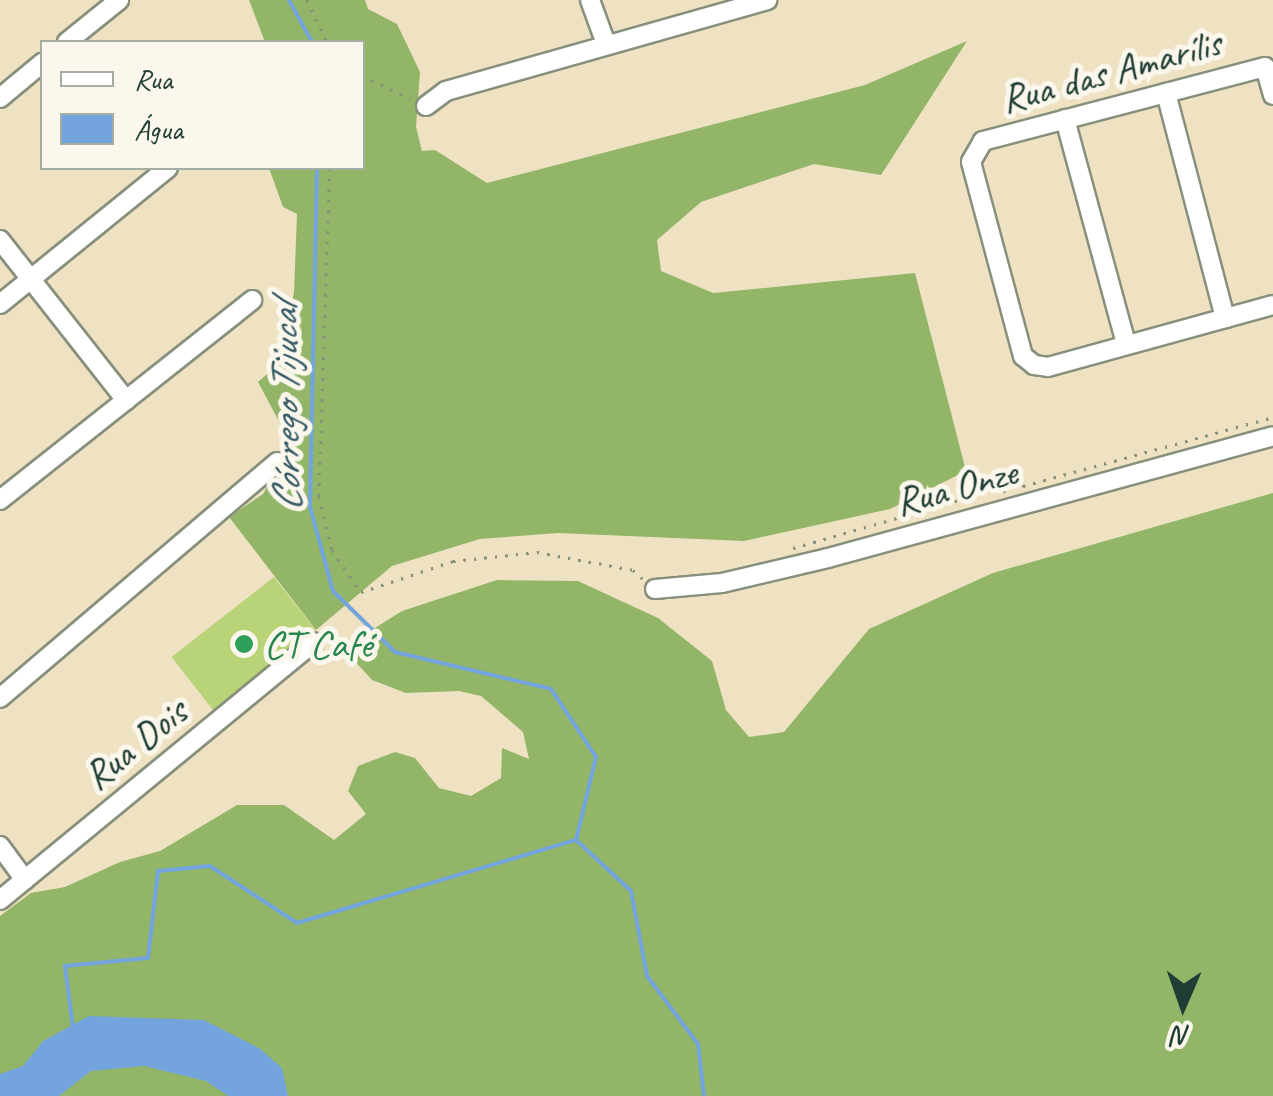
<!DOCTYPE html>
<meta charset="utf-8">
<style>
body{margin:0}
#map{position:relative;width:1273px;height:1096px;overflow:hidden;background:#efe2c3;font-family:Caveat,sans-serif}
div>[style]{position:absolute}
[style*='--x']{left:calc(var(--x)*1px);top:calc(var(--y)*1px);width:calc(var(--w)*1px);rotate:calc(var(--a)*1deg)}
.green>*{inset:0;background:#b9d378;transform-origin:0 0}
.forest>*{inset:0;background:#92b568}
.water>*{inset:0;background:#73a4dd}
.stream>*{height:4px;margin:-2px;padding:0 2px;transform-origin:2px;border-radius:2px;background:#73a4dd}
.path>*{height:2.5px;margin-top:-1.25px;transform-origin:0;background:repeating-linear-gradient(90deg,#87907c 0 2.5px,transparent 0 10.5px)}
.roads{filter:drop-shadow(2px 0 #87907c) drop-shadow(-2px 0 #87907c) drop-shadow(0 2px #87907c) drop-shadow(0 -2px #87907c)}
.minor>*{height:18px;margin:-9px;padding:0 9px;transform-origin:9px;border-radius:9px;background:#fff}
.dots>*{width:28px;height:28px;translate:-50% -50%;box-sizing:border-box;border:5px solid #fbf7ec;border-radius:50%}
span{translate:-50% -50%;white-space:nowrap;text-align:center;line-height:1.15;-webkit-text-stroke:10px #fbf7ec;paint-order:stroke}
.street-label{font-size:40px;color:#1f3d34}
.leisure-label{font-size:40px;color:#27864d}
.left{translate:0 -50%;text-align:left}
.water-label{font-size:42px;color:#385c67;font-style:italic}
.legend{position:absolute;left:40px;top:40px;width:325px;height:130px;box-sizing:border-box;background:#fbf7ec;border:2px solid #a3ada2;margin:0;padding:12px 18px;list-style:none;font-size:30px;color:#1f3d34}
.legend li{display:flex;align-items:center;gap:20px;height:50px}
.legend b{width:50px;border:2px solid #a3ada2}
.north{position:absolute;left:1133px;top:956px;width:100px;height:100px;-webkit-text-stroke:8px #fbf7ec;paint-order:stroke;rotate:182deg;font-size:28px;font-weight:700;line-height:40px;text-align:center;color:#1f3d34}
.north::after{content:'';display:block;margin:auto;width:35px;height:45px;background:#1f3d34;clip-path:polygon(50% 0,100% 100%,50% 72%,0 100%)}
</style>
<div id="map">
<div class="green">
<i style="left:274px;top:577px;width:68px;height:130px;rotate:52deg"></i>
</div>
<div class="forest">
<i style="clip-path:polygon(249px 0,365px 0,368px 9px,397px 24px,420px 72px,416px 127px,422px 151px,435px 150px,487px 183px,865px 85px,967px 41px,881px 175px,814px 164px,701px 202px,657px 240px,661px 271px,713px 293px,915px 273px,966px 471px,890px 509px,744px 541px,558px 533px,480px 539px,392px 566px,316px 630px,229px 517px,263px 494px,291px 444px,258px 382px,272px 370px,294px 293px,297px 214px,283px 207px,269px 168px,362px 168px,362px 42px,265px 42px)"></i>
<i style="clip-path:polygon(1273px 493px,1273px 1096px,0 1096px,0 916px,31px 893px,65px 887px,120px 862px,160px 851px,237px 805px,284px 805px,334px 840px,366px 814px,348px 791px,358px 766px,395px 752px,415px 758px,439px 788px,471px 796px,501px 778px,502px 748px,529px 759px,523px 732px,481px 696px,459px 691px,406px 693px,372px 680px,343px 648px,402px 611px,497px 580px,578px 581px,658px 618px,712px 661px,726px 710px,749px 737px,784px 732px,869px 629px,993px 573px)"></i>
</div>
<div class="water">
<i style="clip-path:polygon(89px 1016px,204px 1020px,259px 1048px,282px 1068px,288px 1096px,228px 1096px,206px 1081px,144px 1066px,91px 1071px,59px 1096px,0 1096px,0 1074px,23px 1066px,43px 1041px)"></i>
</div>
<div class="stream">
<i style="--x:289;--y:0;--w:48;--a:61.3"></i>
<i style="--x:317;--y:168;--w:339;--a:91.2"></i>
<i style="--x:310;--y:507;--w:87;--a:74.7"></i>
<i style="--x:333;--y:591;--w:87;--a:44.5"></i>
<i style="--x:395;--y:652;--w:160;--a:13.3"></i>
<i style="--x:551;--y:689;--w:82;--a:56.5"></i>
<i style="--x:596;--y:757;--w:85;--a:103.5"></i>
<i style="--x:576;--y:840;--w:75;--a:42.8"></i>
<i style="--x:631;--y:891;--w:86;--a:79.3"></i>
<i style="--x:647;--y:976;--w:85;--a:53.1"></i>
<i style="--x:698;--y:1044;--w:52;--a:83.4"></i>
<i style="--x:73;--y:1028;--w:63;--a:-97.4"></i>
<i style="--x:65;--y:966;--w:83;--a:-5.5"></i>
<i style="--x:148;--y:958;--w:88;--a:-83.4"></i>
<i style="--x:158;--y:871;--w:52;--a:-5.5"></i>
<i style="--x:210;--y:866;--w:104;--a:33.2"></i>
<i style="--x:297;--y:923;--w:291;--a:-16.6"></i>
</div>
<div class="path">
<i style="--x:307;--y:0;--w:47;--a:64.5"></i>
<i style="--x:362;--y:75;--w:54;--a:26.6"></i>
<i style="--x:330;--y:168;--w:328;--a:91.9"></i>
<i style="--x:319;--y:496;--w:56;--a:76.5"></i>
<i style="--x:332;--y:550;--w:51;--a:55.4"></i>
<i style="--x:361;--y:592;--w:97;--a:-18.6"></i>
<i style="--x:453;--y:561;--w:84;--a:-6.1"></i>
<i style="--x:537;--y:552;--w:98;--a:10.6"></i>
<i style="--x:633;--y:570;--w:13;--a:42"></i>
<i style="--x:1003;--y:492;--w:12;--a:-42"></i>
<i style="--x:1012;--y:484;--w:11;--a:10"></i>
<i style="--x:1023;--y:486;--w:259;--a:-15.4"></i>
<i style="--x:793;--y:548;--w:187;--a:-16.1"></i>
<i style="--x:973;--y:496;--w:9;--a:21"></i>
</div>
<div class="roads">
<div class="minor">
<i style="--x:590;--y:0;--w:47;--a:70"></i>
<i style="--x:67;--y:42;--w:67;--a:-38.9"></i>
<i style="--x:1166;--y:93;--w:233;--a:75.3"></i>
<i style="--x:1273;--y:95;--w:29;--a:-106"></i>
<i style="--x:1265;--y:67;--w:292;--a:165.3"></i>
<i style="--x:983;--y:141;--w:24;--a:120"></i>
<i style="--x:971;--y:162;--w:201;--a:75"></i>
<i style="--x:1023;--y:356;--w:14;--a:39"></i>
<i style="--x:1034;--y:365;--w:14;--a:8"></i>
<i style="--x:1048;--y:367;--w:233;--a:-15.4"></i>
<i style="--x:0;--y:98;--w:55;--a:-39.8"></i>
<i style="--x:426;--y:106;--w:25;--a:-37"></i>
<i style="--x:446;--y:91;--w:334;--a:-15.8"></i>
<i style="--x:1065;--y:119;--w:233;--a:74.8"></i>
<i style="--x:0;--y:240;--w:204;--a:51.8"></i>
<i style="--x:0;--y:304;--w:216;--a:-39"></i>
<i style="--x:0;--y:500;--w:322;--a:-38.4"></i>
<i style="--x:655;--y:589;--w:67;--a:-5.1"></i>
<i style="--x:722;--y:583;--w:109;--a:-13.3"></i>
<i style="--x:828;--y:558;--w:461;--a:-15.3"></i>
<i style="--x:0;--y:698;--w:364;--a:-40.4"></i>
<i style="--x:0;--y:846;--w:42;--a:53.7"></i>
<i style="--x:0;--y:900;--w:406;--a:-39.4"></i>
</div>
</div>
<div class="dots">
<i style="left:244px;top:644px;background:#2e9e5b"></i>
</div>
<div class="street-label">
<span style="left:1111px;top:71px;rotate:-15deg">Rua das Amarílis</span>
<span style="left:956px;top:487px;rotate:-15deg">Rua Onze</span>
<span style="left:135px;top:744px;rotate:-39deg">Rua Dois</span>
</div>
<div class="leisure-label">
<span class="left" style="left:264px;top:644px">CT Café</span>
</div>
<div class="water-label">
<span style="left:286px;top:408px;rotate:-91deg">Córrego Tijucal</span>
</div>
<ul class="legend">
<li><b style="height:12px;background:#fff"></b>Rua</li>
<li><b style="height:28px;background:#73a4dd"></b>Água</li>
</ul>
<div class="north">N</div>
</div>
